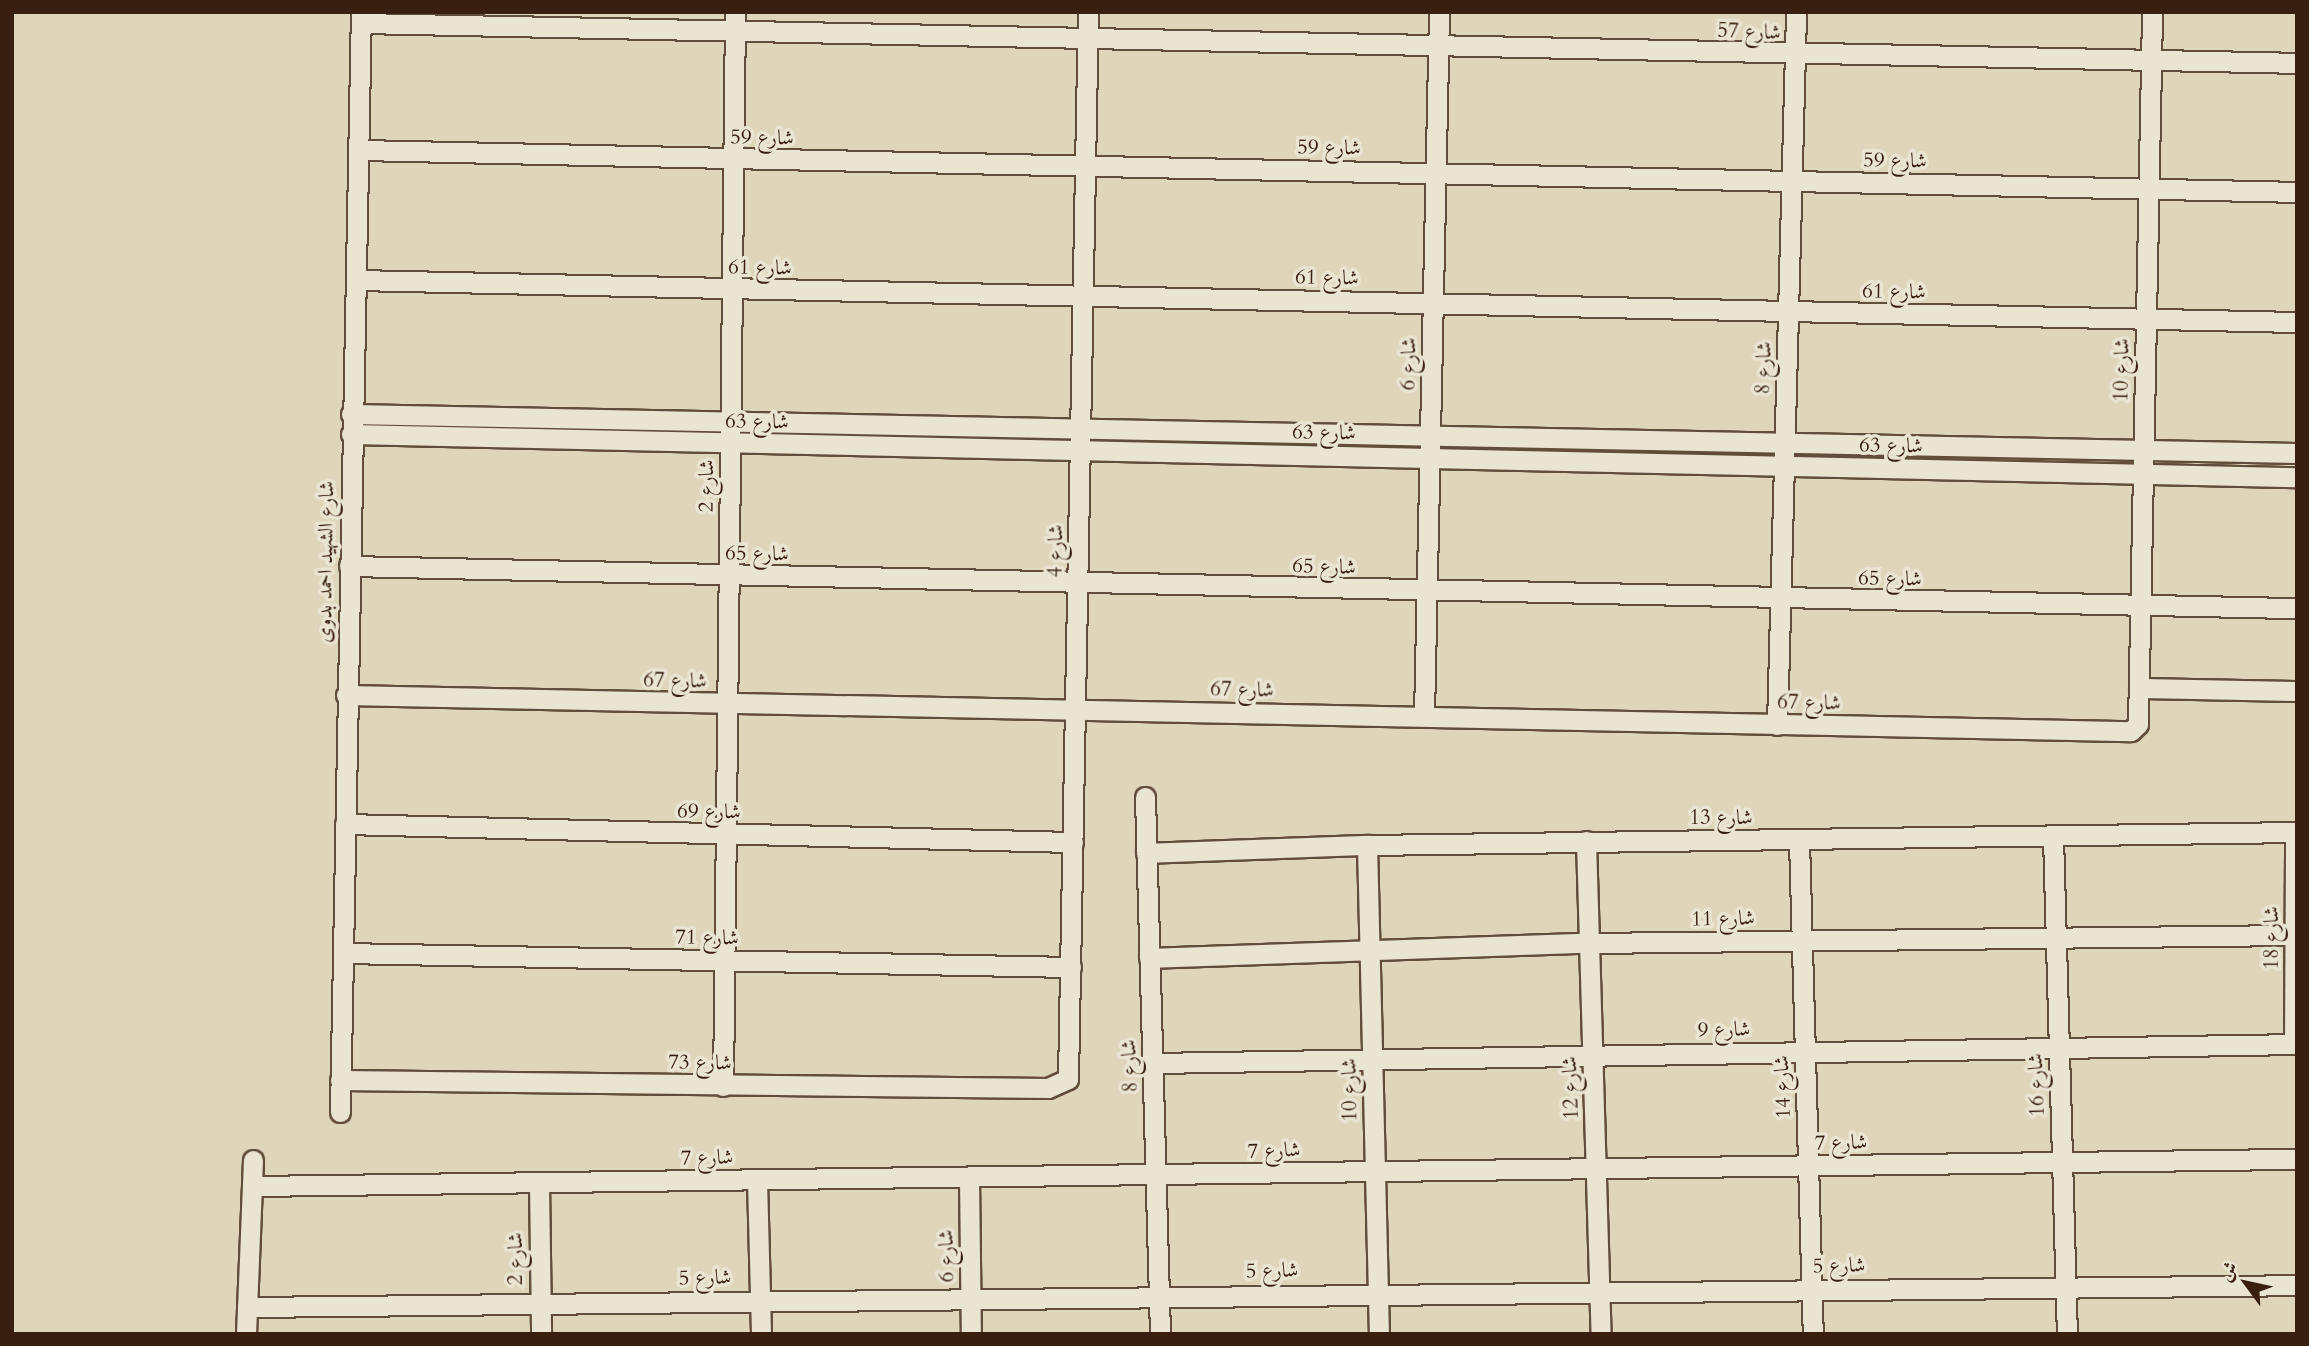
<!DOCTYPE html>
<meta charset="utf-8">
<style>
body{margin:0}
#map{position:relative;width:2309px;height:1346px;overflow:hidden;background:#ded5bb;font-family:Cardo,Amiri,serif}
div>[style]{position:absolute}
[style*='--x']{left:calc(var(--x)*1px);top:calc(var(--y)*1px);width:calc(var(--w)*1px);rotate:calc(var(--a)*1deg)}
.roads{filter:drop-shadow(2px 0 #624c3b) drop-shadow(-2px 0 #624c3b) drop-shadow(0 2px #624c3b) drop-shadow(0 -2px #624c3b)}
.minor>*{height:19px;margin:-9.5px;padding:0 9.5px;transform-origin:9.5px;border-radius:9.5px;background:#eae4d3}
span{translate:-50% -50%;white-space:nowrap;text-align:center;line-height:1.15;-webkit-text-stroke:7px #eae4d3;paint-order:stroke}
.street-label{font-size:21px;color:#391f10}
.frame{position:absolute;inset:0;border:14px solid #391f10;pointer-events:none}
.north{position:absolute;left:2211px;top:1248px;width:70px;height:70px;-webkit-text-stroke:5px #eae4d3;paint-order:stroke;rotate:303deg;font-size:19px;font-weight:700;line-height:28px;text-align:center;color:#391f10}
.north::after{content:'';display:block;margin:auto;width:24px;height:32px;background:#391f10;clip-path:polygon(50% 0,100% 100%,50% 72%,0 100%)}
</style>
<div id="map">
<div class="roads">
<div class="minor">
<i style="--x:361;--y:23;--w:1936;--a:1.18"></i>
<i style="--x:360;--y:150;--w:1937;--a:1.24"></i>
<i style="--x:356;--y:280;--w:1941;--a:1.24"></i>
<i style="--x:351;--y:414;--w:1946;--a:1.15"></i>
<i style="--x:351;--y:434;--w:1946;--a:1.27"></i>
<i style="--x:349;--y:566;--w:1948;--a:1.24"></i>
<i style="--x:2139;--y:688;--w:158;--a:1.1"></i>
<i style="--x:346;--y:695;--w:1785;--a:1.16"></i>
<i style="--x:2131;--y:731;--w:10;--a:-45"></i>
<i style="--x:2138;--y:724;--w:712;--a:-88.87"></i>
<i style="--x:1424;--y:716;--w:704;--a:-88.78"></i>
<i style="--x:1777;--y:725;--w:713;--a:-88.47"></i>
<i style="--x:1145;--y:797;--w:537;--a:88.4"></i>
<i style="--x:345;--y:824;--w:728;--a:1.42"></i>
<i style="--x:2053;--y:836;--w:498;--a:88.4"></i>
<i style="--x:1799;--y:840;--w:494;--a:88.4"></i>
<i style="--x:1586;--y:841;--w:493;--a:88.3"></i>
<i style="--x:1367;--y:845;--w:489;--a:88.6"></i>
<i style="--x:1146;--y:853;--w:221;--a:-2.1"></i>
<i style="--x:1367;--y:845;--w:930;--a:-0.8"></i>
<i style="--x:343;--y:953;--w:728;--a:1.1"></i>
<i style="--x:1149;--y:958;--w:440;--a:-2"></i>
<i style="--x:1589;--y:943;--w:708;--a:-0.65"></i>
<i style="--x:2294;--y:1044;--w:212;--a:-89.7"></i>
<i style="--x:1153;--y:1063;--w:1144;--a:-0.95"></i>
<i style="--x:340;--y:1080;--w:708;--a:0.65"></i>
<i style="--x:1048;--y:1088;--w:22;--a:-24"></i>
<i style="--x:1068;--y:1079;--w:1067;--a:-88.93"></i>
<i style="--x:723;--y:1086;--w:1074;--a:-89.36"></i>
<i style="--x:340;--y:1112;--w:1099;--a:-88.91"></i>
<i style="--x:969;--y:1178;--w:156;--a:89.3"></i>
<i style="--x:757;--y:1180;--w:154;--a:88.5"></i>
<i style="--x:539;--y:1183;--w:151;--a:89.2"></i>
<i style="--x:252;--y:1186;--w:2045;--a:-0.76"></i>
<i style="--x:247;--y:1307;--w:2050;--a:-0.61"></i>
<i style="--x:246;--y:1334;--w:174;--a:-87.7"></i>
</div>
</div>
<div class="street-label">
<span style="left:1749px;top:32px;rotate:2deg">شارع 57</span>
<span style="left:762px;top:138px;rotate:1deg">شارع 59</span>
<span style="left:1329px;top:148px;rotate:1deg">شارع 59</span>
<span style="left:1895px;top:161px;rotate:1deg">شارع 59</span>
<span style="left:760px;top:268px;rotate:1deg">شارع 61</span>
<span style="left:1327px;top:278px;rotate:1deg">شارع 61</span>
<span style="left:1894px;top:292px;rotate:1deg">شارع 61</span>
<span style="left:1409px;top:364px;rotate:-89deg">شارع 6</span>
<span style="left:1764px;top:368px;rotate:-88deg">شارع 8</span>
<span style="left:2122px;top:370px;rotate:-89deg">شارع 10</span>
<span style="left:757px;top:422px;rotate:1deg">شارع 63</span>
<span style="left:1324px;top:433px;rotate:1deg">شارع 63</span>
<span style="left:1891px;top:446px;rotate:1deg">شارع 63</span>
<span style="left:707px;top:486px;rotate:-89deg">شارع 2</span>
<span style="left:1056px;top:551px;rotate:-89deg">شارع 4</span>
<span style="left:757px;top:554px;rotate:1deg">شارع 65</span>
<span style="left:326px;top:562px;rotate:-89deg">شارع الشهيد احمد بدوى</span>
<span style="left:1324px;top:567px;rotate:2deg">شارع 65</span>
<span style="left:1890px;top:579px;rotate:1deg">شارع 65</span>
<span style="left:675px;top:681px;rotate:1deg">شارع 67</span>
<span style="left:1242px;top:690px;rotate:1deg">شارع 67</span>
<span style="left:1809px;top:703px;rotate:1deg">شارع 67</span>
<span style="left:709px;top:812px;rotate:1deg">شارع 69</span>
<span style="left:1721px;top:818px">شارع 13</span>
<span style="left:1723px;top:919px;rotate:-1deg">شارع 11</span>
<span style="left:707px;top:938px;rotate:1deg">شارع 71</span>
<span style="left:2272px;top:938px;rotate:-90deg">شارع 18</span>
<span style="left:1724px;top:1030px;rotate:-1deg">شارع 9</span>
<span style="left:700px;top:1063px;rotate:1deg">شارع 73</span>
<span style="left:1130px;top:1066px;rotate:-92deg">شارع 8</span>
<span style="left:2037px;top:1085px;rotate:-92deg">شارع 16</span>
<span style="left:1783px;top:1087px;rotate:-92deg">شارع 14</span>
<span style="left:1571px;top:1088px;rotate:-92deg">شارع 12</span>
<span style="left:1350px;top:1090px;rotate:-91deg">شارع 10</span>
<span style="left:1841px;top:1143px;rotate:-1deg">شارع 7</span>
<span style="left:1274px;top:1151px;rotate:-2deg">شارع 7</span>
<span style="left:707px;top:1158px;rotate:-1deg">شارع 7</span>
<span style="left:947px;top:1256px;rotate:-91deg">شارع 6</span>
<span style="left:516px;top:1259px;rotate:-90deg">شارع 2</span>
<span style="left:1839px;top:1266px;rotate:-1deg">شارع 5</span>
<span style="left:1272px;top:1271px;rotate:-1deg">شارع 5</span>
<span style="left:705px;top:1278px;rotate:-1deg">شارع 5</span>
</div>
<div class="frame"></div>
<div class="north">ش</div>
</div>
